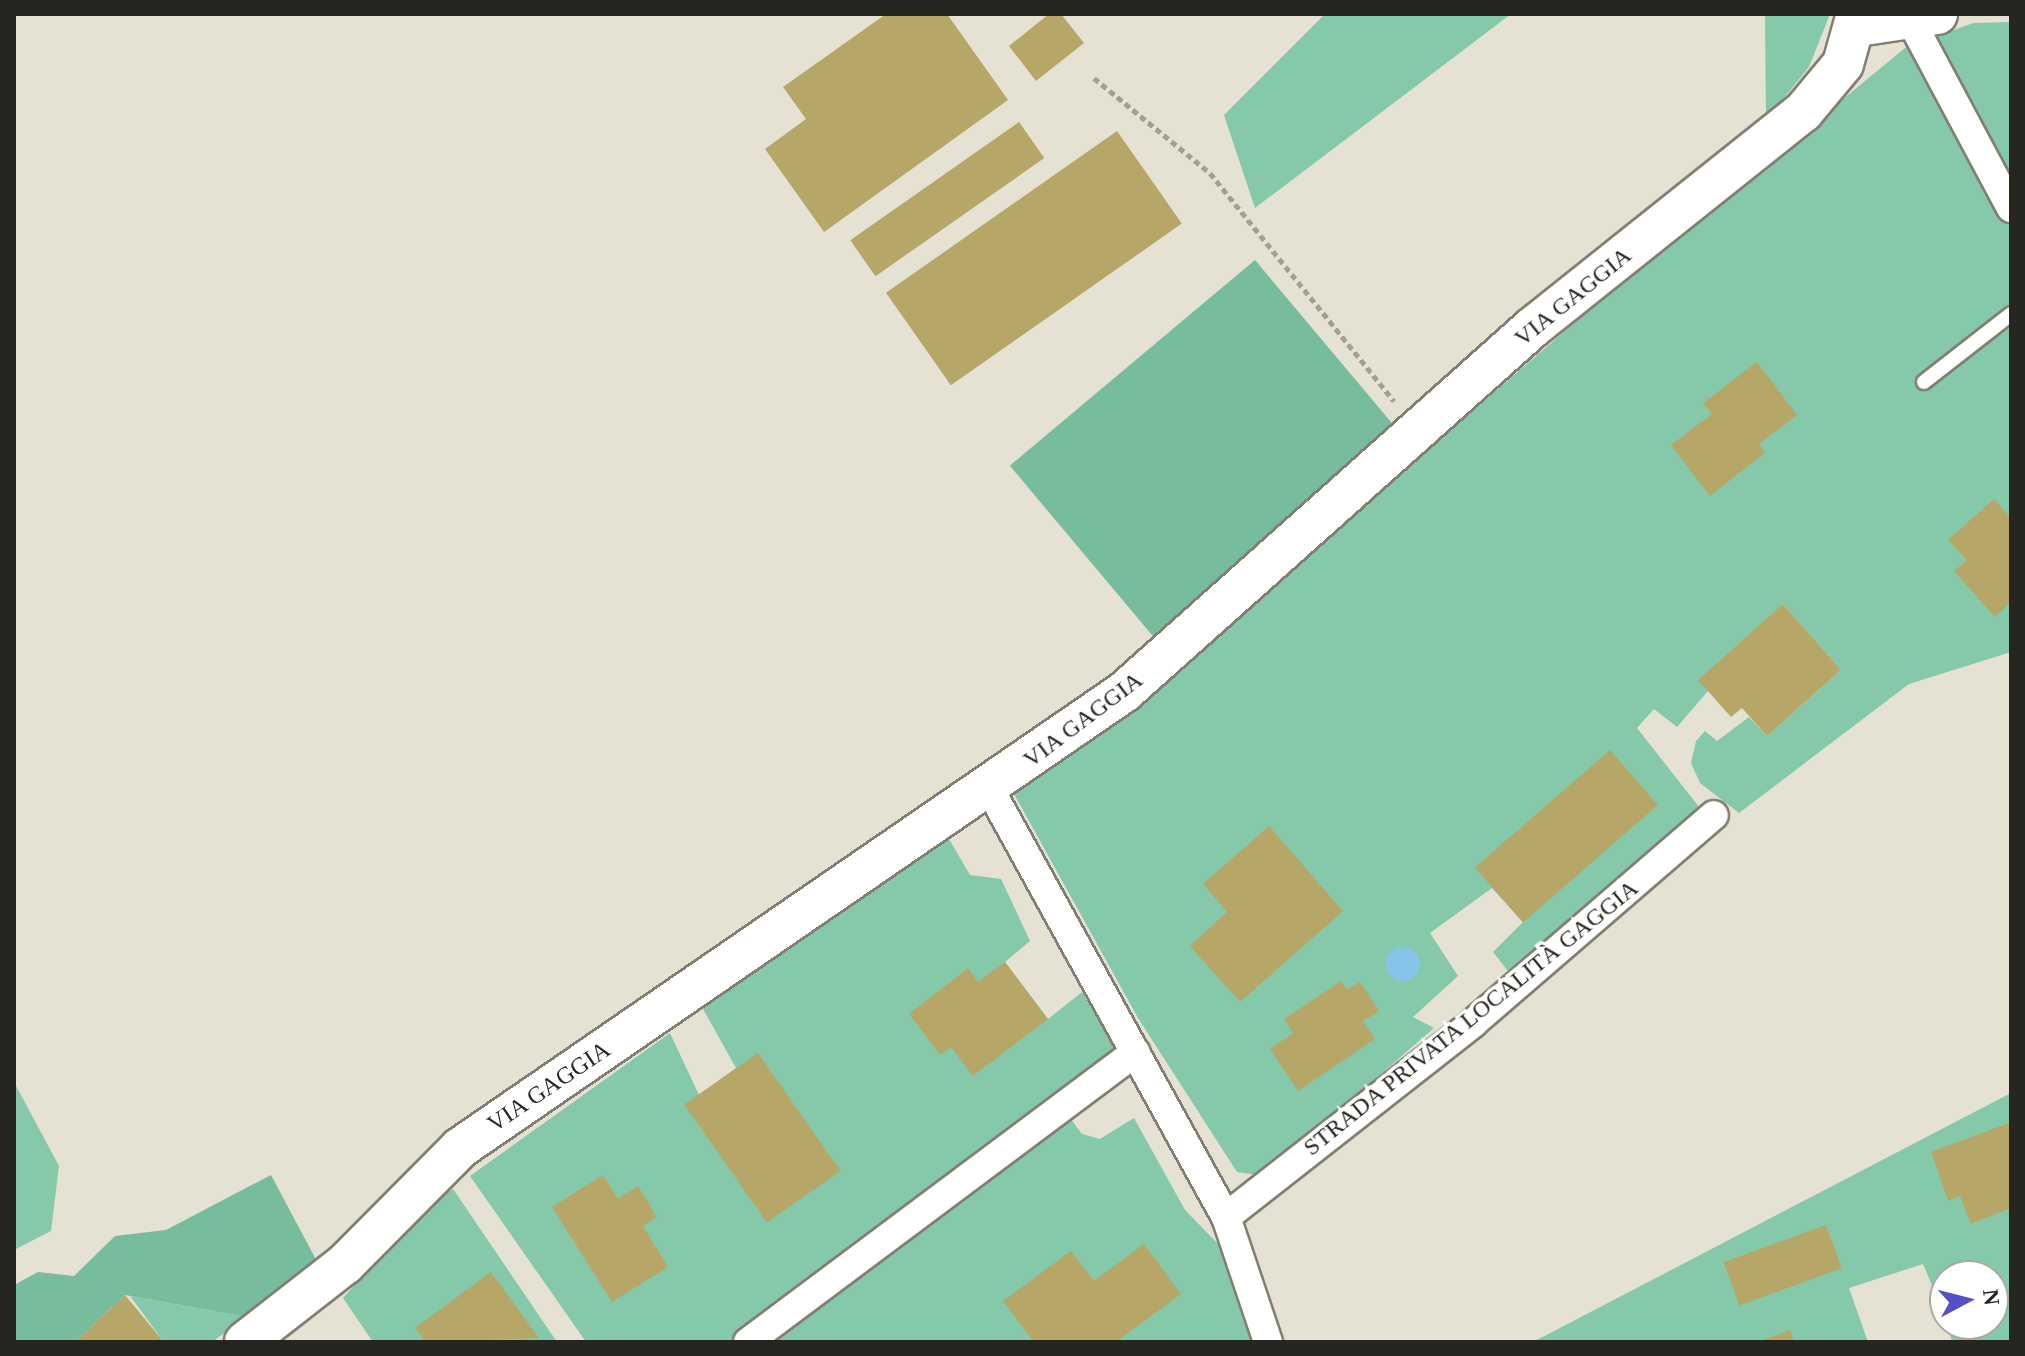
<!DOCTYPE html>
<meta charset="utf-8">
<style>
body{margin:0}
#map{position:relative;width:2025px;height:1356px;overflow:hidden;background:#e5e1d3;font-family:"Times New Roman",serif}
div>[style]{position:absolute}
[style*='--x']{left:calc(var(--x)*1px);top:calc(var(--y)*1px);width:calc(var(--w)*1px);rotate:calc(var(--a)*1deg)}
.green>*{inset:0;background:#85c9aa}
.forest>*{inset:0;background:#77bc9d;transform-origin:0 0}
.water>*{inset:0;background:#87c4eb}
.round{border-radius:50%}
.building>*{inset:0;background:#b6a668;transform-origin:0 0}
.path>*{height:5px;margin-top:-2.5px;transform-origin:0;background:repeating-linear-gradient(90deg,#a29f94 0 6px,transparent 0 10px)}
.roads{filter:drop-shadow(2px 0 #827f72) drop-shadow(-2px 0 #827f72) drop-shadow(0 2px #827f72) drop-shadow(0 -2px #827f72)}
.lane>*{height:14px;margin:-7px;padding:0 7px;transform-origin:7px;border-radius:7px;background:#fff}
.street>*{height:28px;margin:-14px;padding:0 14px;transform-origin:14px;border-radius:14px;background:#fff}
.secondary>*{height:40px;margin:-20px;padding:0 20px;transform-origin:20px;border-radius:20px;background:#fff}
span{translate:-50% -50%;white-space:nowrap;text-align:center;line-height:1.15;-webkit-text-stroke:7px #fff;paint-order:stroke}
.street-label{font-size:24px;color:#26251f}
.frame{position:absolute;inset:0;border:16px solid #26251f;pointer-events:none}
.north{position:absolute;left:1929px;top:1260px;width:80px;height:80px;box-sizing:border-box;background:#fff;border:2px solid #a8a8a5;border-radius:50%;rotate:83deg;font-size:22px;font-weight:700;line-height:32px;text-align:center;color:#26251f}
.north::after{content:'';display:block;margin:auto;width:28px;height:36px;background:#5451c8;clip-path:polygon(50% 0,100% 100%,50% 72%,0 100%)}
</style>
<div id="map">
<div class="green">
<i style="clip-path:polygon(1325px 14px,1511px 14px,1255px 208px,1224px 115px)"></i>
<i style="clip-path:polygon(1765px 14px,1830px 14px,1809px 67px,1766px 120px)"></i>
<i style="clip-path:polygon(2011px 22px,2011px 652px,1909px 684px,1739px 813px,1700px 783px,1691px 763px,1696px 741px,1705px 731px,1717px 741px,1749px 717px,1767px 736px,1841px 670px,1783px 604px,1677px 727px,1654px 709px,1637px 728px,1703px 812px,1511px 975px,1493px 952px,1523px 922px,1492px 888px,1430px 933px,1458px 976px,1413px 1017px,1434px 1028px,1284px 1158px,1257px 1175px,1237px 1172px,1138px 1018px,1013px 792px,1121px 717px,1619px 284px,1905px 48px,1973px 23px)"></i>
<i style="clip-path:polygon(949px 839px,970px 875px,1001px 879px,1030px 941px,1005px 962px,1048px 1019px,1082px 992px,1118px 1052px,730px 1342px,586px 1342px,470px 1176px,670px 1033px,699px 1095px,736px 1068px,698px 1000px)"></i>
<i style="clip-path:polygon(14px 1082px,59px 1166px,51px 1231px,14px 1250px)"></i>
<i style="clip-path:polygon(2011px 1093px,2011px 1342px,1952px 1342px,1948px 1324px,1993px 1324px,1993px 1276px,1945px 1276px,1945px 1316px,1923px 1264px,1849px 1288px,1868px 1342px,1533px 1342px)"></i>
<i style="clip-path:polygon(1070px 1118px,1082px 1134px,1100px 1139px,1134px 1118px,1185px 1210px,1225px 1251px,1257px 1342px,767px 1342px)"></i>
<i style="clip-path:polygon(453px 1189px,557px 1342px,373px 1342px,343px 1298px,425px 1207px)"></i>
<i style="clip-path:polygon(130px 1296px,246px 1317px,212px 1342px,164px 1342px)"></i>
</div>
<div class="forest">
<i style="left:1255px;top:260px;width:222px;height:320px;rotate:50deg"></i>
<i style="clip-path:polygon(271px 1175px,321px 1269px,246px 1317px,125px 1295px,75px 1342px,14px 1342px,14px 1285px,38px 1272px,74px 1276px,115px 1236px,166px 1230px)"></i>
</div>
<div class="water">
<i class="round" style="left:1386px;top:947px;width:34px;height:34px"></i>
</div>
<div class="building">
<i style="clip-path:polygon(886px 14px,947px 14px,1008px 100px,824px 232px,765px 149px,806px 119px,783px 87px)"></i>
<i style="clip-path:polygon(1049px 14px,1061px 14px,1084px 43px,1036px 81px,1009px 46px)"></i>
<i style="left:1019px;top:122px;width:44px;height:206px;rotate:55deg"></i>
<i style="left:1117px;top:131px;width:113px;height:282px;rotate:55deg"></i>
<i style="clip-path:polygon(1757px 362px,1797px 415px,1759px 444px,1765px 453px,1710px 496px,1671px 445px,1712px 414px,1703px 403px)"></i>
<i style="clip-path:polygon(1994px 499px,2011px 518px,2011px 602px,1995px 617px,1954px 571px,1967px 560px,1948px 540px)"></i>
<i style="clip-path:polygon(1783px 604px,1841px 670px,1767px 736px,1742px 708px,1731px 717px,1698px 680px)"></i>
<i style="left:1610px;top:750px;width:73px;height:179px;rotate:49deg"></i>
<i style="clip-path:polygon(1269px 826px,1343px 911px,1240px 1002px,1190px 946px,1227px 912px,1203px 884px)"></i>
<i style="clip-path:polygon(1005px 962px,1048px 1019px,973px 1076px,951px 1047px,940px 1055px,909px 1014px,968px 968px,978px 982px)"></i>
<i style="clip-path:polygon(1341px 981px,1347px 990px,1360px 982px,1379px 1011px,1363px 1021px,1375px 1039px,1298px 1091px,1270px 1049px,1293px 1033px,1284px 1019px)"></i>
<i style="left:758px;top:1053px;width:144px;height:90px;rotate:55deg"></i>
<i style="clip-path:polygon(2009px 1123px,2011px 1208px,1971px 1224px,1960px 1196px,1948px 1201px,1931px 1152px)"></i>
<i style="clip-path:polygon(603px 1175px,618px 1199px,638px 1186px,657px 1217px,643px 1226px,668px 1267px,612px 1302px,552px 1207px)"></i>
<i style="left:1826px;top:1225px;width:46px;height:109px;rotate:70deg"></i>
<i style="clip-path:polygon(1144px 1244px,1181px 1294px,1116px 1342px,1034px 1342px,1003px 1301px,1071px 1251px,1094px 1281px)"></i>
<i style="clip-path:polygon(491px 1272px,539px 1338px,425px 1342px,415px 1328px)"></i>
<i style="clip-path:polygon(125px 1295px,164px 1342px,75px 1342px)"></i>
<i style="clip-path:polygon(1790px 1330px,1794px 1342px,1758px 1342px)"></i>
</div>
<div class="path">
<i style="--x:1094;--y:78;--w:150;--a:39.3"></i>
<i style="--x:1210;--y:173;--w:293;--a:51.1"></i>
</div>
<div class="roads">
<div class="lane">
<i style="--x:1924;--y:382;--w:110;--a:-38"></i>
</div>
<div class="street">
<i style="--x:1911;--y:21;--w:212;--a:61.9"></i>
<i style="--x:989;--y:788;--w:490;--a:61.1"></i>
<i style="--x:1226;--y:1217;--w:132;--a:71.4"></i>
<i style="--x:1226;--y:1217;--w:314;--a:-38.1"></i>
<i style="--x:1473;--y:1023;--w:318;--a:-40.8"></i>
<i style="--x:748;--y:1342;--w:484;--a:-36.8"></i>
</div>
<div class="secondary">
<i style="--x:1858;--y:26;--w:80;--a:-8.6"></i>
<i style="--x:245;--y:1342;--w:127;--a:-38"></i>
<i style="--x:345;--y:1264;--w:163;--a:-45.2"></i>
<i style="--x:460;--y:1148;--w:806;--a:-34.48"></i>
<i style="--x:1124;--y:692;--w:547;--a:-41.74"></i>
<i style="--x:1532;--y:328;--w:347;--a:-38.6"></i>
<i style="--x:1803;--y:112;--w:62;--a:-50.2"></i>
<i style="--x:1843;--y:64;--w:52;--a:-74.4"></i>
</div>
</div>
<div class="street-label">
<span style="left:1573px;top:297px;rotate:-39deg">VIA GAGGIA</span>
<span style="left:1083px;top:720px;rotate:-37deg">VIA GAGGIA</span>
<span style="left:1471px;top:1018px;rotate:-39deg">STRADA PRIVATA LOCALITÀ GAGGIA</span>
<span style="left:549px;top:1087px;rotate:-34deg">VIA GAGGIA</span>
</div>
<div class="frame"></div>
<div class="north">N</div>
</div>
